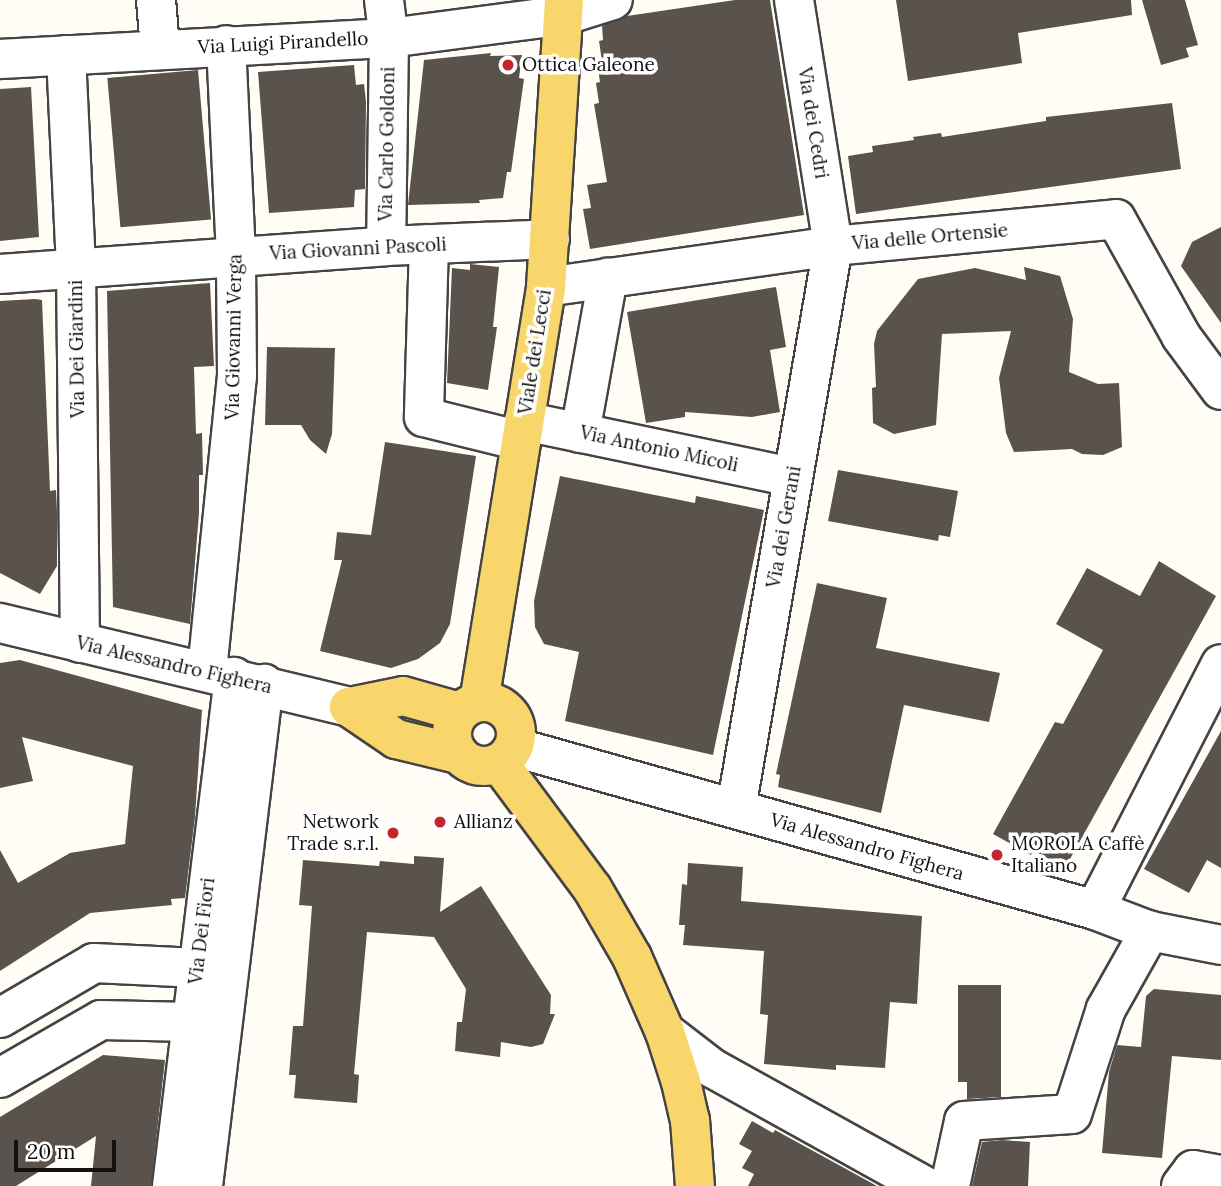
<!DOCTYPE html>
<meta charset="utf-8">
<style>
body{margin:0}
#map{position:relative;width:1221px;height:1186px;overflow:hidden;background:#fffdf5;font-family:Lora,serif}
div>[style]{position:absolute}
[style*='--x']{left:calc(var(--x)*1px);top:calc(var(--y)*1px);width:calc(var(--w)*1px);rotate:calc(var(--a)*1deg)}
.building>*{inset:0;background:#5a524d;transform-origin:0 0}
.roads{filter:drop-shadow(2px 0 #444) drop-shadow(-2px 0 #444) drop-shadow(0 2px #444) drop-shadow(0 -2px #444)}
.minor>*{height:38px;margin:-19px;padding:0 19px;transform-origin:19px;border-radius:19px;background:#fff}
.major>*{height:38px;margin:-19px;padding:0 19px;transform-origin:19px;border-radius:19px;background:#f9d66b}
.major>.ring{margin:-19px;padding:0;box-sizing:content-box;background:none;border:38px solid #f9d66b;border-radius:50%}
.dots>*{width:19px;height:19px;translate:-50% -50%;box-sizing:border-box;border:4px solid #fff;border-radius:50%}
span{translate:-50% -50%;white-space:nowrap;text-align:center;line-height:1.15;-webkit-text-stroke:7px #fff;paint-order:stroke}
.street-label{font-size:19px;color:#111}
.poi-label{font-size:19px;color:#111}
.left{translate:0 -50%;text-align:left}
.right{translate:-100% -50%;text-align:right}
.scale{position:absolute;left:14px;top:1140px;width:102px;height:32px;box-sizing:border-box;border:4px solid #111;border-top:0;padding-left:9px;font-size:21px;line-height:24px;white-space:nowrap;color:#111;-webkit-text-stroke:5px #fff;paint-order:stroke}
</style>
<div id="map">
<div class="building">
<i style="clip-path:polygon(735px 0,770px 0,804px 215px,590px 249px,583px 209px,591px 208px,587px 185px,607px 182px,594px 104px,599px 103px,596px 83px,600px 82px,597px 62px,602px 61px,599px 41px,603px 40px,602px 26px,627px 16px)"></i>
<i style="clip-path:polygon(896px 0,1131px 0,1132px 15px,1018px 33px,1022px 63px,908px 81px)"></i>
<i style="clip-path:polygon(1142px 0,1185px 0,1198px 45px,1186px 48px,1189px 57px,1161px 65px)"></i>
<i style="clip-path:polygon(491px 53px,490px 56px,522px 55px,519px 78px,524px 79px,511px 172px,507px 172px,503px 198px,479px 200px,480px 203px,408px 205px,424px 60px)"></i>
<i style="clip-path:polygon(354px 65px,356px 85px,364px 84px,366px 102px,365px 189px,355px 190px,354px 207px,269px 213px,258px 72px)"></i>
<i style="left:198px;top:70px;width:150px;height:91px;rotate:85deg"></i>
<i style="clip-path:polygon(31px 87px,39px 237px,0 241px,0 89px)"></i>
<i style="clip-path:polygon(1172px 103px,1181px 169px,856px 214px,848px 156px,873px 152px,872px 146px,914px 140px,913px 137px,941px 133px,942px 137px,1046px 121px,1046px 117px)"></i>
<i style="clip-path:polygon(1221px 227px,1221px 323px,1181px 266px,1192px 242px)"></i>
<i style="clip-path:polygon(470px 264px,499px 267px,493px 327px,497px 327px,488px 390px,447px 383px,452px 268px,470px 270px)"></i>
<i style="clip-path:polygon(1024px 267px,1060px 276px,1073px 319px,1069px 372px,1098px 384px,1119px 383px,1122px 447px,1103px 455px,1082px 454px,1072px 449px,1014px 452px,1006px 433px,999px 378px,1011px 331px,942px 334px,936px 425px,894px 434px,873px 423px,872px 388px,876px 387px,874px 344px,877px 331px,918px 279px,975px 268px,1026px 280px)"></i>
<i style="clip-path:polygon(210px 283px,214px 366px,194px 367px,196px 434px,202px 433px,203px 475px,199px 475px,199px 513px,190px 624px,113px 607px,107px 291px)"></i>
<i style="clip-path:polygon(776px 287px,786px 347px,770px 350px,780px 412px,752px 417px,685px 412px,685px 417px,646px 423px,627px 312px)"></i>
<i style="clip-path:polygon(35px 299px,42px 300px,50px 491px,56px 490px,57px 512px,57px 566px,40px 594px,0 573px,0 301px)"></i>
<i style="clip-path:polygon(267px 347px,335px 348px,332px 434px,326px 454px,310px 440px,301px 425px,265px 425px)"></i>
<i style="clip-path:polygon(385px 442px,476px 456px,450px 624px,440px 643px,418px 659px,391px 668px,320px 651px,342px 560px,334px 560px,337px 532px,371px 535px)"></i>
<i style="clip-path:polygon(838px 470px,958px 491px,950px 537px,939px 535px,938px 541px,828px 521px)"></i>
<i style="clip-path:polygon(560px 476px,695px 503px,696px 496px,764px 510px,713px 755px,565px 721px,579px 652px,544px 644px,535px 627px,534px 601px)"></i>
<i style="clip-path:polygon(1159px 561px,1216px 596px,1065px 868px,1033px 850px,1031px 855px,993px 834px,1055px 722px,1063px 724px,1103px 650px,1056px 624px,1087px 568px,1140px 596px)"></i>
<i style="clip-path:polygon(817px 583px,887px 598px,876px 648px,1000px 673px,989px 722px,904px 705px,881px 813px,778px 787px,780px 775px,776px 774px)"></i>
<i style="clip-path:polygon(20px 660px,202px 710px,195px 817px,185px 898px,171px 899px,172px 905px,90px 913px,0 971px,0 850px,18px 883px,70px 853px,125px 844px,133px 766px,22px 737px,33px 781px,0 788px,0 663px)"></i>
<i style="clip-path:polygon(1221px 731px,1221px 868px,1207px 860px,1189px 893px,1144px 869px)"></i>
<i style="clip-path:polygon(414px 856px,444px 858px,440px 912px,481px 886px,551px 995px,550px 1014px,555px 1014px,543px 1044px,531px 1047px,501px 1042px,500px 1057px,455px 1051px,457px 1022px,462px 1022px,466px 989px,434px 937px,367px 932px,354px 1074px,359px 1075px,357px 1103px,294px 1098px,296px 1075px,289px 1075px,293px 1026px,303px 1026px,312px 906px,299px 905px,303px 860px,379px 866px,380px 861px,414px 864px)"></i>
<i style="clip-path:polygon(688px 863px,743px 867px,741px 901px,922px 916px,917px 1004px,890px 1002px,885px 1068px,836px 1065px,836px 1070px,764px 1064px,768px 1015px,760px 1014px,764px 951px,683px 945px,685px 925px,679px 925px,682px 884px,687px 885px)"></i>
<i style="clip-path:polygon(958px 985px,1001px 985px,1001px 1097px,967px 1099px,967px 1082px,958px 1082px)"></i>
<i style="clip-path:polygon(1154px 989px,1221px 995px,1221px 1060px,1172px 1056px,1162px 1158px,1102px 1153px,1109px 1072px,1117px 1045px,1141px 1047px,1146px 996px)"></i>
<i style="clip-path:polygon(103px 1055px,165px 1060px,151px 1186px,91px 1186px,96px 1136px,16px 1186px,0 1186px,0 1117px)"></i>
<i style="clip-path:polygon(752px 1121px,773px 1133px,775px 1130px,877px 1186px,748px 1186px,754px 1174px,742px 1168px,752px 1151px,739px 1144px)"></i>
<i style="clip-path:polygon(1002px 1140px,1030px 1142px,1028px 1186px,972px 1186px,982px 1142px)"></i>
</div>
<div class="roads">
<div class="minor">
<i style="--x:156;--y:0;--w:48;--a:85.2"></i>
<i style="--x:384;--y:0;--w:38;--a:83"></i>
<i style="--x:389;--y:38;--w:208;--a:90.8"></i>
<i style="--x:66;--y:55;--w:211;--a:87.3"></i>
<i style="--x:76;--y:266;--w:377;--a:89.4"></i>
<i style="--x:0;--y:59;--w:390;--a:-3.1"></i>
<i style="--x:389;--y:38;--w:177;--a:-7.4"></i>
<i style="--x:565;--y:15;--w:50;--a:-17.4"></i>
<i style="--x:429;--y:244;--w:173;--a:91.7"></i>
<i style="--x:424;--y:417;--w:100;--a:13.9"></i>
<i style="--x:0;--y:274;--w:387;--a:-4.1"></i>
<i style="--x:386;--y:246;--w:164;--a:-2.4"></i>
<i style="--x:546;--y:287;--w:290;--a:-8.1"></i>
<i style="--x:833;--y:246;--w:284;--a:-5.4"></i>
<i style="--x:1116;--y:219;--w:134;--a:60.9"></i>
<i style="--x:1181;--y:336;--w:67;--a:53.5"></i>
<i style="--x:524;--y:421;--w:275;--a:11.8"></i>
<i style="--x:580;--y:433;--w:158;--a:-79.8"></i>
<i style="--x:0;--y:623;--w:359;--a:13.5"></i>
<i style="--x:207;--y:671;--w:297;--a:-84.2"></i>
<i style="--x:237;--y:376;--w:120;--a:-90.5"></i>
<i style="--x:236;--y:256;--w:211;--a:-92.7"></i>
<i style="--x:514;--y:747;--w:603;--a:15.67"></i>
<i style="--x:1095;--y:910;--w:59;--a:20.9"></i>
<i style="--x:1150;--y:931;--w:72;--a:11.2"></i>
<i style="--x:736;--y:809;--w:571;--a:-80.22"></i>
<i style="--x:833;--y:246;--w:249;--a:-99"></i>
<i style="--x:1095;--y:910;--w:276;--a:-62.9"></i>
<i style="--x:0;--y:1018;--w:109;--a:-30.3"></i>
<i style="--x:94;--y:963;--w:104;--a:2.8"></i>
<i style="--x:665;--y:1032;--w:59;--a:37.5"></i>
<i style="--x:712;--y:1068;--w:244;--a:29"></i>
<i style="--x:0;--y:1078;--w:116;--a:-29.9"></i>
<i style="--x:101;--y:1020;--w:90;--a:1.3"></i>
<i style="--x:172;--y:1186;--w:513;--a:-83.06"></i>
<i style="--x:203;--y:1186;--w:506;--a:-83.07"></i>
<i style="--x:950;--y:1186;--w:66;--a:-77.8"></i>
<i style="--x:964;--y:1121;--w:108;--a:-3.7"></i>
<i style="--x:1072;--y:1114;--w:110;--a:-72.1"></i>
<i style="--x:1106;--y:1009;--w:90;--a:-60.6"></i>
<i style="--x:1181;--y:1186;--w:20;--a:-53"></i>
<i style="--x:1193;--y:1170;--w:28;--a:10"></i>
</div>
<div class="major">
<i class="ring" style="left:452px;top:702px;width:26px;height:26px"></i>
<i style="--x:479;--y:702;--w:420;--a:-80.8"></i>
<i style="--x:546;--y:287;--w:288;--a:-86.4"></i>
<i style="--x:349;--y:707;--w:57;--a:34.2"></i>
<i style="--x:396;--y:739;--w:64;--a:13.6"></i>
<i style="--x:349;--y:707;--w:55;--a:-11.5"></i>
<i style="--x:403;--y:696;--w:59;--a:15.7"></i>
<i style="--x:499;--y:763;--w:156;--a:53.4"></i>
<i style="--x:592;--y:888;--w:80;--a:59.9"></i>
<i style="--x:632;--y:957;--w:82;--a:66.3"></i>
<i style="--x:665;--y:1032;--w:52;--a:72.3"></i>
<i style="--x:681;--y:1082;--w:39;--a:77"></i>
<i style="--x:690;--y:1120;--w:66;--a:85.7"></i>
</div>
</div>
<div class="dots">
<i style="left:508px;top:65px;background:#c4262e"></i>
<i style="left:440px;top:822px;background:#c4262e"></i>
<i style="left:393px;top:833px;background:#c4262e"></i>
<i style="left:997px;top:855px;background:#c4262e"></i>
</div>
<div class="street-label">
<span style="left:283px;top:43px;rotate:-3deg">Via Luigi Pirandello</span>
<span style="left:813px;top:123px;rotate:81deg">Via dei Cedri</span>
<span style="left:387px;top:144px;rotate:-89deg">Via Carlo Goldoni</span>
<span style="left:930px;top:237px;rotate:-5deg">Via delle Ortensie</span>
<span style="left:358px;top:249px;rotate:-3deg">Via Giovanni Pascoli</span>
<span style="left:234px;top:337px;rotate:-89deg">Via Giovanni Verga</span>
<span style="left:77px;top:349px;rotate:-91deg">Via Dei Giardini</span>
<span style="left:535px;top:352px;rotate:-81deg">Viale dei Lecci</span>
<span style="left:659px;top:449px;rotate:12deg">Via Antonio Micoli</span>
<span style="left:784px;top:527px;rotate:-80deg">Via dei Gerani</span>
<span style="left:174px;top:665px;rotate:13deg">Via Alessandro Fighera</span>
<span style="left:867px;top:847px;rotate:16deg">Via Alessandro Fighera</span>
<span style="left:202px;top:931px;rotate:-83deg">Via Dei Fiori</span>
</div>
<div class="poi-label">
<span class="left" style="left:522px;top:65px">Ottica Galeone</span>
<span class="right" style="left:379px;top:833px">Network<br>Trade s.r.l.</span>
<span class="left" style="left:454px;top:822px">Allianz</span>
<span class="left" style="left:1011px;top:855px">MOROLA Caffè<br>Italiano</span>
</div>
<div class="scale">20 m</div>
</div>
